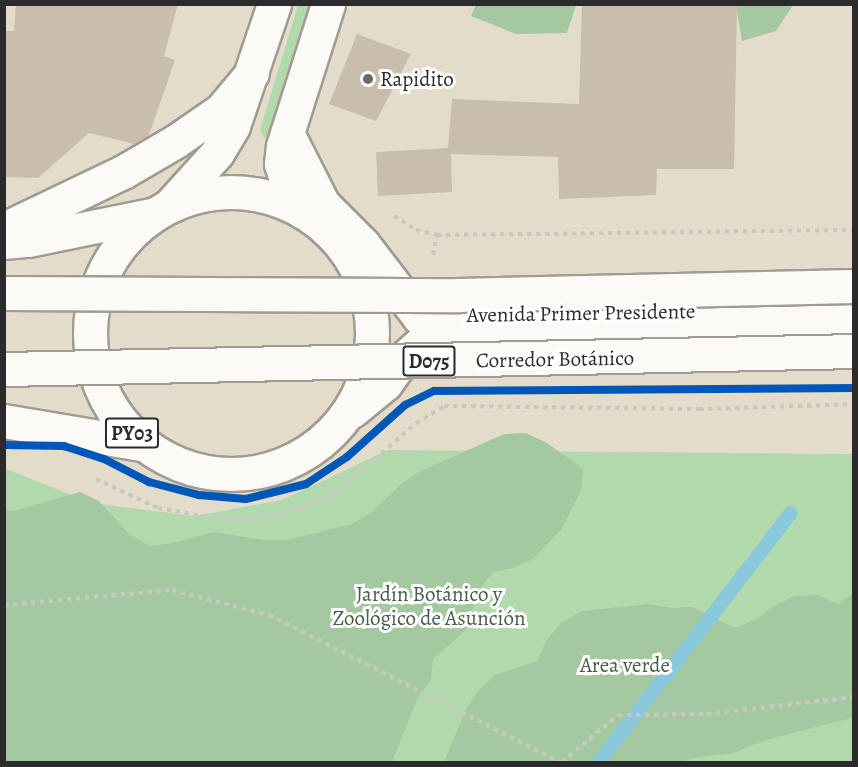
<!DOCTYPE html>
<meta charset="utf-8">
<style>
body{margin:0}
#map{position:relative;width:858px;height:767px;overflow:hidden;background:#e4dcca;font-family:Alegreya,serif}
div>[style]{position:absolute}
[style*='--x']{left:calc(var(--x)*1px);top:calc(var(--y)*1px);width:calc(var(--w)*1px);rotate:calc(var(--a)*1deg)}
.green>*{inset:0;background:#b2d9ac}
.forest>*{inset:0;background:#a4c8a0}
.stream>*{height:14px;margin:-7px;padding:0 7px;transform-origin:7px;border-radius:7px;background:#8ac8db}
.building>*{inset:0;background:#c9bead}
.path>*{height:4px;margin-top:-2px;transform-origin:0;background:repeating-linear-gradient(90deg,#c9c7c2 0 4.5px,transparent 0 9px)}
.roads{filter:drop-shadow(2px 0 #a19c92) drop-shadow(-2px 0 #a19c92) drop-shadow(0 2px #a19c92) drop-shadow(0 -2px #a19c92)}
.primary>*{height:33px;margin:-16.5px;padding:0 16.5px;transform-origin:16.5px;border-radius:16.5px;background:#fbfaf7}
.trunk>*{height:33px;margin:-16.5px;padding:0 16.5px;transform-origin:16.5px;border-radius:16.5px;background:#fbfaf7}
.trunk>.ring{margin:-16.5px;padding:0;box-sizing:content-box;background:none;border:33px solid #fbfaf7;border-radius:50%}
.bridges{filter:drop-shadow(2px 0 #a19c92) drop-shadow(-2px 0 #a19c92) drop-shadow(0 2px #a19c92) drop-shadow(0 -2px #a19c92)}
.motorway-bridge>*{height:33px;margin:-16.5px;padding:0 16.5px;transform-origin:16.5px;border-radius:16.5px;background:#fbfaf7}
.cycleway>*{height:8px;margin:-4px;padding:0 4px;transform-origin:4px;border-radius:4px;background:#0057b8}
.dots>*{width:16px;height:16px;translate:-50% -50%;box-sizing:border-box;border:3px solid #fff;border-radius:50%}
span{translate:-50% -50%;white-space:nowrap;text-align:center;line-height:1.15;-webkit-text-stroke:6px #fff;paint-order:stroke}
.shield-label span{padding:2px 4px;background:#fff;border:2px solid;border-radius:4px;-webkit-text-stroke-width:0}
.shield-label{font-size:20px;color:#2b2b2b;font-weight:700}
.poi-label{font-size:21px;color:#2b2b2b}
.left{translate:0 -50%;text-align:left}
.street-label{font-size:21px;color:#2b2b2b}
.park-label{font-size:21px;color:#485e4a}
.frame{position:absolute;inset:0;border:6px solid #2b2b2b;pointer-events:none}
</style>
<div id="map">
<div class="green">
<i style="clip-path:polygon(298px 5px,311px 5px,271px 135px,264px 138px,260px 130px)"></i>
<i style="clip-path:polygon(388px 450px,853px 454px,853px 762px,5px 762px,4px 468px,91px 503px,194px 516px,282px 500px)"></i>
</div>
<div class="forest">
<i style="clip-path:polygon(476px 5px,476px 4px,576px 5px,567px 33px,516px 34px,471px 16px)"></i>
<i style="clip-path:polygon(736px 5px,793px 5px,776px 31px,742px 41px)"></i>
<i style="clip-path:polygon(526px 433px,547px 443px,583px 469px,581px 491px,562px 529px,533px 559px,513px 568px,493px 572px,479px 590px,465px 631px,433px 659px,431px 680px,418px 697px,394px 757px,396px 762px,5px 762px,5px 509px,13px 511px,80px 492px,99px 501px,130px 535px,150px 546px,172px 543px,214px 532px,264px 540px,287px 540px,351px 524px,371px 513px,402px 483px,423px 470px,504px 434px)"></i>
<i style="clip-path:polygon(853px 593px,854px 715px,851px 718px,766px 740px,734px 753px,699px 757px,679px 762px,444px 762px,466px 709px,478px 691px,495px 675px,537px 661px,546px 641px,561px 623px,582px 611px,649px 604px,671px 608px,692px 607px,735px 628px,757px 619px,774px 606px,794px 596px,818px 595px,838px 604px)"></i>
</div>
<div class="stream">
<i style="--x:599;--y:762;--w:314;--a:-52.4"></i>
</div>
<div class="building">
<i style="clip-path:polygon(16px 4px,178px 4px,164px 56px,175px 60px,149px 135px,134px 144px,89px 133px,38px 178px,4px 177px,4px 31px,14px 31px)"></i>
<i style="clip-path:polygon(582px 4px,737px 5px,734px 169px,657px 169px,656px 195px,559px 199px,558px 157px,451px 154px,452px 192px,378px 196px,376px 152px,448px 148px,452px 99px,579px 104px)"></i>
<i style="clip-path:polygon(357px 34px,411px 54px,376px 121px,329px 104px)"></i>
</div>
<div class="path">
<i style="--x:394;--y:216;--w:26;--a:32"></i>
<i style="--x:416;--y:230;--w:22;--a:13"></i>
<i style="--x:437;--y:235;--w:417;--a:-0.7"></i>
<i style="--x:433;--y:255;--w:20;--a:-79"></i>
<i style="--x:96;--y:479;--w:68;--a:25.1"></i>
<i style="--x:158;--y:508;--w:58;--a:10"></i>
<i style="--x:215;--y:518;--w:33;--a:2"></i>
<i style="--x:248;--y:519;--w:49;--a:-10.6"></i>
<i style="--x:296;--y:510;--w:33;--a:-23"></i>
<i style="--x:326;--y:497;--w:26;--a:-32"></i>
<i style="--x:348;--y:483;--w:91;--a:-41.4"></i>
<i style="--x:416;--y:423;--w:33;--a:-31"></i>
<i style="--x:444;--y:406;--w:255;--a:0.7"></i>
<i style="--x:699;--y:409;--w:155;--a:-1.8"></i>
<i style="--x:4;--y:605;--w:169;--a:-5.1"></i>
<i style="--x:172;--y:590;--w:100;--a:14.5"></i>
<i style="--x:269;--y:615;--w:326;--a:26.8"></i>
<i style="--x:562;--y:762;--w:73;--a:-40"></i>
<i style="--x:618;--y:715;--w:89;--a:-0.6"></i>
<i style="--x:707;--y:714;--w:148;--a:-6.6"></i>
</div>
<div class="roads">
<div class="primary">
<i style="--x:169;--y:206;--w:72;--a:-47.8"></i>
<i style="--x:217;--y:153;--w:31;--a:-59"></i>
<i style="--x:233;--y:126;--w:129;--a:-71.4"></i>
<i style="--x:315;--y:218;--w:52;--a:-125.5"></i>
<i style="--x:285;--y:176;--w:13;--a:-108"></i>
<i style="--x:281;--y:164;--w:18;--a:-84"></i>
<i style="--x:283;--y:146;--w:149;--a:-72.4"></i>
</div>
<div class="trunk">
<i style="--x:287;--y:133;--w:80;--a:63.1"></i>
<i style="--x:323;--y:204;--w:57;--a:45"></i>
<i style="--x:363;--y:244;--w:92;--a:52.5"></i>
<i style="--x:419;--y:317;--w:435;--a:-1.4"></i>
<i class="ring" style="left:90px;top:192px;width:249px;height:249px"></i>
<i style="--x:4;--y:229;--w:132;--a:-25.6"></i>
<i style="--x:123;--y:172;--w:61;--a:-30.3"></i>
<i style="--x:176;--y:141;--w:55;--a:-34.6"></i>
<i style="--x:221;--y:110;--w:48;--a:-50"></i>
<i style="--x:4;--y:242;--w:24;--a:-5"></i>
<i style="--x:28;--y:240;--w:126;--a:-11.5"></i>
<i style="--x:352;--y:411;--w:43;--a:-39.3"></i>
<i style="--x:385;--y:384;--w:31;--a:-54"></i>
<i style="--x:403;--y:359;--w:27;--a:-42"></i>
<i style="--x:423;--y:341;--w:431;--a:-1.6"></i>
<i style="--x:4;--y:421;--w:139;--a:9.5"></i>
</div>
</div>
<div class="bridges">
<div class="motorway-bridge">
<i style="--x:4;--y:293;--w:453;--a:0.3"></i>
<i style="--x:457;--y:295;--w:397;--a:-1.3"></i>
<i style="--x:4;--y:369;--w:850;--a:-1.21"></i>
</div>
</div>
<div class="cycleway">
<i style="--x:4;--y:445;--w:60;--a:1"></i>
<i style="--x:64;--y:446;--w:42;--a:18"></i>
<i style="--x:104;--y:459;--w:51;--a:27.1"></i>
<i style="--x:149;--y:482;--w:52;--a:14.6"></i>
<i style="--x:199;--y:495;--w:47;--a:4.9"></i>
<i style="--x:246;--y:499;--w:62;--a:-14"></i>
<i style="--x:306;--y:484;--w:49;--a:-33.4"></i>
<i style="--x:347;--y:457;--w:78;--a:-41.9"></i>
<i style="--x:405;--y:405;--w:32;--a:-26"></i>
<i style="--x:434;--y:391;--w:420;--a:-0.4"></i>
</div>
<div class="dots">
<i style="left:368px;top:79px;background:#6c6963"></i>
</div>
<div class="shield-label">
<span style="left:429px;top:361px">D075</span>
<span style="left:132px;top:433px">PY03</span>
</div>
<div class="poi-label">
<span class="left" style="left:380px;top:79px">Rapidito</span>
</div>
<div class="street-label">
<span style="left:581px;top:313px;rotate:-1deg">Avenida Primer Presidente</span>
<span style="left:555px;top:359px;rotate:-1deg">Corredor Botánico</span>
</div>
<div class="park-label">
<span style="left:429px;top:606px">Jardín Botánico y<br>Zoológico de Asunción</span>
<span style="left:625px;top:665px">Area verde</span>
</div>
<div class="frame"></div>
</div>
